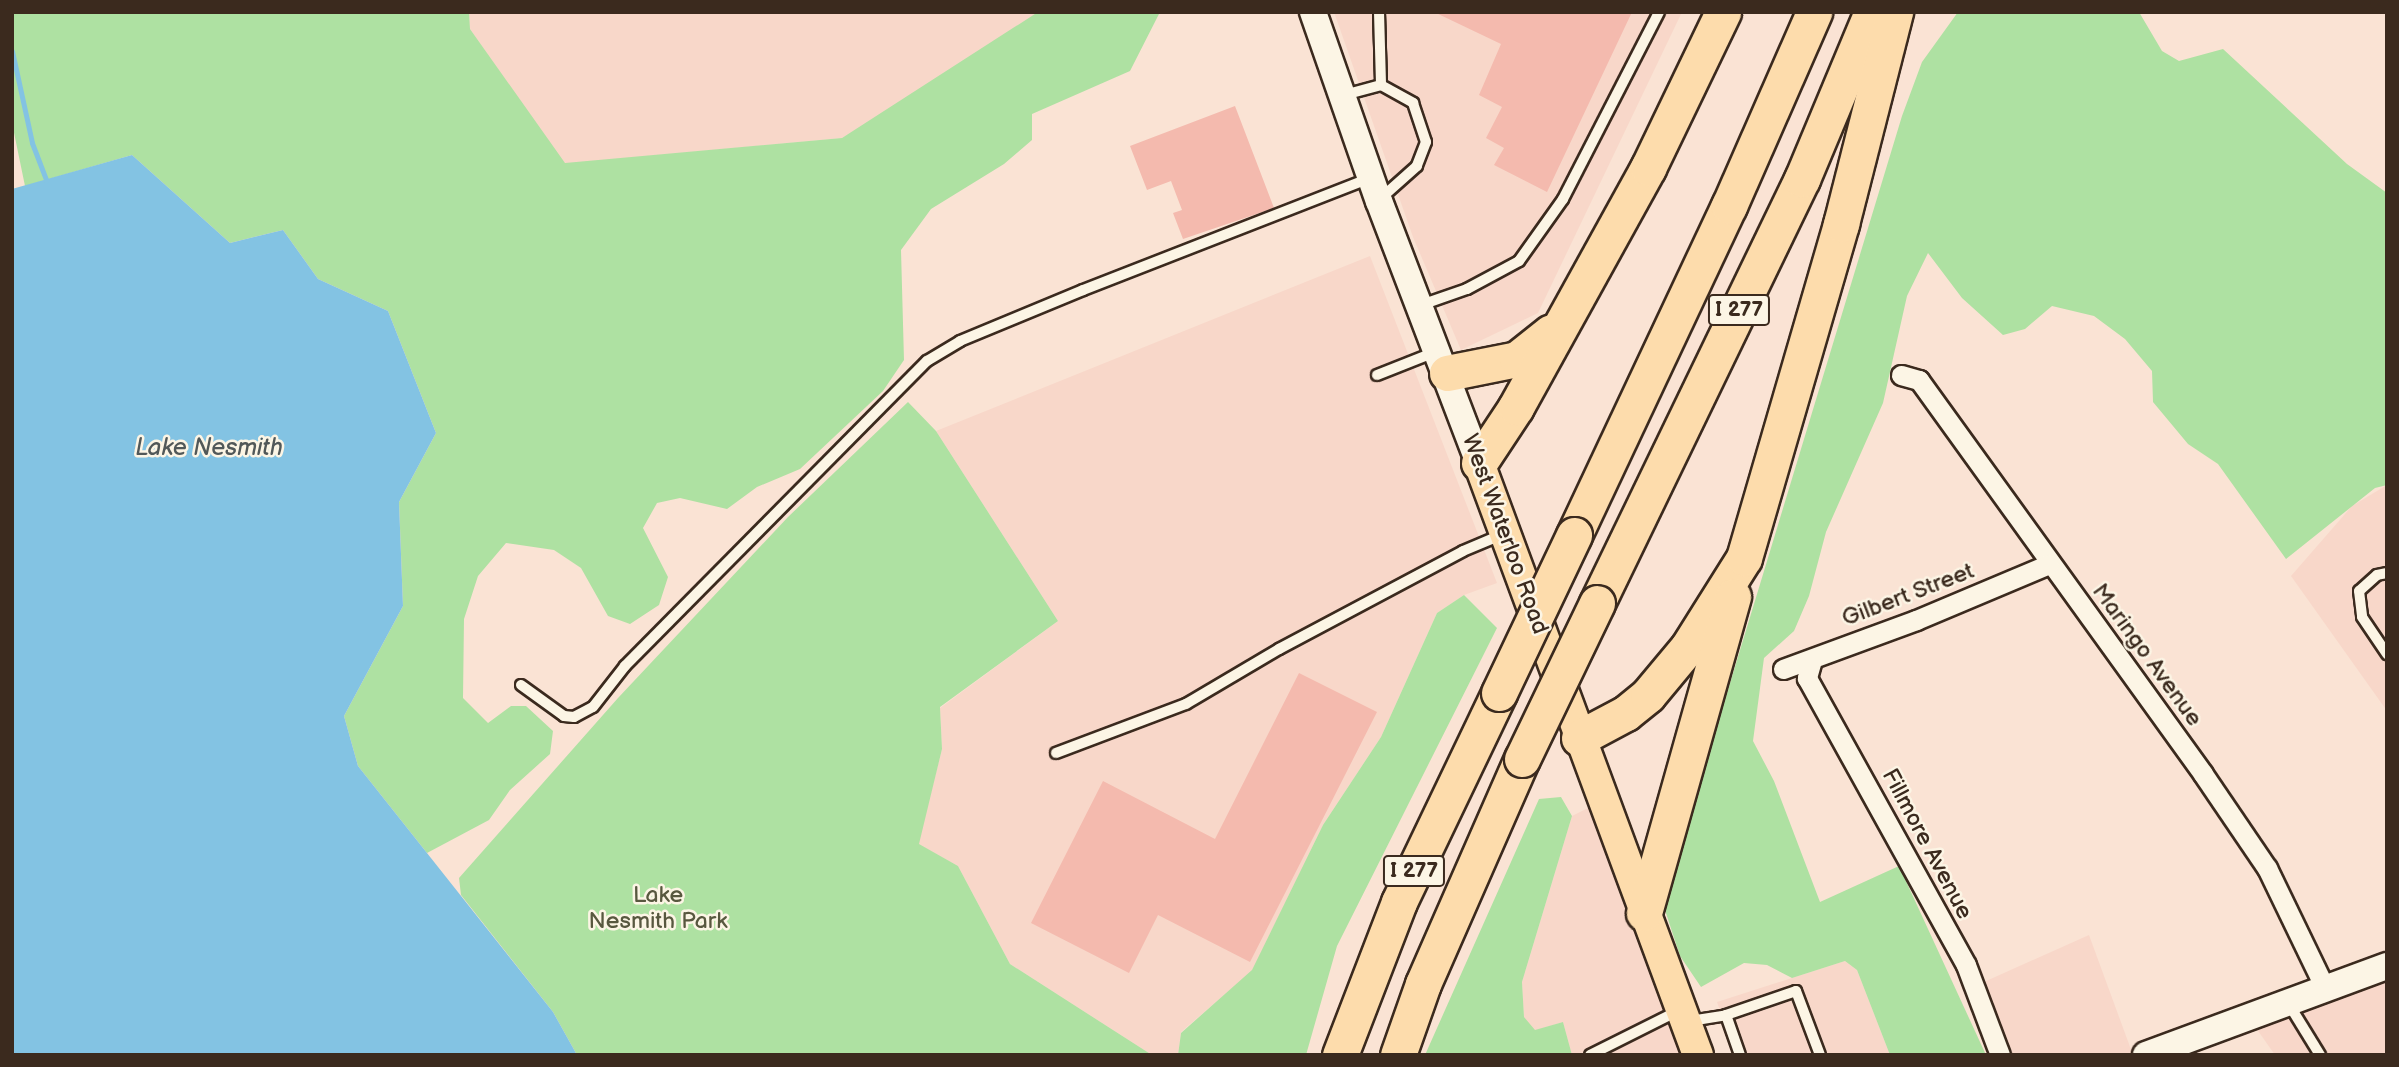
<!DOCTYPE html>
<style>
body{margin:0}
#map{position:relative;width:2399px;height:1067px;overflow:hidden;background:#fae3d4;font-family:"Balsamiq Sans",sans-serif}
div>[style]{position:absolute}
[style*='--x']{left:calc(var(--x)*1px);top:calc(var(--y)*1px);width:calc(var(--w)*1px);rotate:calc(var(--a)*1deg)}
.built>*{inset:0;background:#f8d7c9}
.green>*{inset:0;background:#aee1a2}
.water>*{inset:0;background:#83c3e3}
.stream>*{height:5px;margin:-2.5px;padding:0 2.5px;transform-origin:2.5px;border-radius:2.5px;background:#83c3e3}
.building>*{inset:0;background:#f4baae}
.roads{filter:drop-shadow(2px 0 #3b2a1e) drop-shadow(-2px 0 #3b2a1e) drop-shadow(0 2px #3b2a1e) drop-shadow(0 -2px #3b2a1e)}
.lane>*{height:10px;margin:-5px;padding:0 5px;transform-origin:5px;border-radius:5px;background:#fcf5e5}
.street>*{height:19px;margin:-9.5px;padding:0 9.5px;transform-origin:9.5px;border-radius:9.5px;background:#fcf5e5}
.secondary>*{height:26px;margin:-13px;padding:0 13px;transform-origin:13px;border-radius:13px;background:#fcf5e5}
.primary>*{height:30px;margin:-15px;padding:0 15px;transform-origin:15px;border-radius:15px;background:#fddcac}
.highway>*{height:35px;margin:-17.5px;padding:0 17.5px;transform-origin:17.5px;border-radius:17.5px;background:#fddcac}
.bridges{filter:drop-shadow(2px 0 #3b2a1e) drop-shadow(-2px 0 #3b2a1e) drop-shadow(0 2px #3b2a1e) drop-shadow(0 -2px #3b2a1e)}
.highway-bridge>*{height:35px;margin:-17.5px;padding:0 17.5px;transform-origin:17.5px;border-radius:17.5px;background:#fddcac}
span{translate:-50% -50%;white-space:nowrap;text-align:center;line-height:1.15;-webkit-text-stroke:5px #fcf5e5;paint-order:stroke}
.shield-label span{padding:2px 5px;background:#fcf5e5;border:2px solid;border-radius:5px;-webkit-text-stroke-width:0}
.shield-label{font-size:21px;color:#3b2a1e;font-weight:700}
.street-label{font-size:23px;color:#3b2a1e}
.park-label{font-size:23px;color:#58583f}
.water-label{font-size:24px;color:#515859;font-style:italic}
.frame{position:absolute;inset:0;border:14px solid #3b2a1e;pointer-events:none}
</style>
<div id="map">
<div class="built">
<i style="clip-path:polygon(469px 12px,1065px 12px,842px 138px,564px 164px,470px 29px)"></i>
<i style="clip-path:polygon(1334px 12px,1682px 12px,1538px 313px,1461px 350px,1413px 237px)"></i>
<i style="clip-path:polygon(1370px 256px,1497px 583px,1464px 595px,1437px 613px,1381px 737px,1323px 825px,1252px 971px,1181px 1032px,1178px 1055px,1152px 1055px,1010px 964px,958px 866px,918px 844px,942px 749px,940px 708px,1058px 621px,936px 431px)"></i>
<i style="clip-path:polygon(2387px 485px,2387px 711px,2291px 576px,2352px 506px)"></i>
<i style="clip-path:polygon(1602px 801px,1698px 1055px,1572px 1055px,1563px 1022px,1534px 1031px,1524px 1017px,1522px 982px,1572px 816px)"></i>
<i style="clip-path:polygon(2089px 935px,2133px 1055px,2000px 1055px,1975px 986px)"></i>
<i style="clip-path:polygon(1845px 961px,1857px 970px,1890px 1055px,1736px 1055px,1717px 1002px)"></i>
<i style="clip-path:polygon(2387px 966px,2387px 1055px,2275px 1055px,2249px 1018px)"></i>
</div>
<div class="green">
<i style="clip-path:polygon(12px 12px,469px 12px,470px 29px,565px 163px,842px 138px,1038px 12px,1160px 12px,1130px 71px,1032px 114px,1032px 140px,1004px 164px,931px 209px,901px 250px,904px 360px,883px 391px,800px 469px,757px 487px,727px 509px,680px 498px,657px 503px,643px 528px,668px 577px,659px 605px,630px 624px,608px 616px,581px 568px,554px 550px,506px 543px,478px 576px,464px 619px,463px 698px,488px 723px,511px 706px,526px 706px,553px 731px,550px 754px,510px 790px,489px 820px,427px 853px,358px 766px,344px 716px,403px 606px,399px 502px,436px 433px,388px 311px,318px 279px,283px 230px,230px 243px,132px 155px,25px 186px,12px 123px)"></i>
<i style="clip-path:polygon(1958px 12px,2139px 12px,2162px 51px,2179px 61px,2223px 49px,2347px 164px,2387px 193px,2387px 485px,2375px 488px,2286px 559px,2218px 464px,2188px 444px,2153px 402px,2152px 371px,2125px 339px,2094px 316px,2052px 306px,2025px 329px,2003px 335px,1962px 298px,1928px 253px,1907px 296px,1883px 403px,1826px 532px,1809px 596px,1794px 631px,1764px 658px,1753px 741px,1774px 781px,1820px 902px,1899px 866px,1986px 1055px,1890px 1055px,1857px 970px,1845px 961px,1792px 978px,1767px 965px,1744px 963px,1701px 987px,1680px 956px,1663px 904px,1902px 116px,1922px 62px)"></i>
<i style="clip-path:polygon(908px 402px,936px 431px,1058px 621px,940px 707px,942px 749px,919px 844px,958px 866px,1010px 964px,1152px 1055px,577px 1055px,553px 1012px,461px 895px,459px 878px,618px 698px,788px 517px)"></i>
<i style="clip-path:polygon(1464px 595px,1497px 628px,1337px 946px,1306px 1055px,1178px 1055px,1181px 1033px,1252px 970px,1323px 825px,1381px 737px,1437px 613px)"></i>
<i style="clip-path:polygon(1561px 797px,1572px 816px,1522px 982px,1524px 1017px,1535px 1030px,1563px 1022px,1572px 1055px,1425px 1055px,1539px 799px)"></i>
</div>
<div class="water">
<i style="clip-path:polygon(132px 155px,230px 243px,283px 230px,318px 279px,388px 311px,436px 433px,399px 502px,403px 606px,344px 716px,358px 766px,553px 1012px,577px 1055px,12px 1055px,12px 189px)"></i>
</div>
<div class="stream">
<i style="--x:12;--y:51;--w:94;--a:77.7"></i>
<i style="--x:32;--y:143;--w:40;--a:69"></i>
</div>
<div class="building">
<i style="clip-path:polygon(1434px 12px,1632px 12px,1547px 192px,1494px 165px,1504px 148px,1486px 138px,1502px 107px,1479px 95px,1501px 44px)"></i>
<i style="clip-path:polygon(1235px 106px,1274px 208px,1183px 239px,1173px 213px,1182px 210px,1171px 181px,1147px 190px,1130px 146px)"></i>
<i style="clip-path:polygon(1299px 673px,1377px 712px,1250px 962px,1158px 915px,1129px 973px,1031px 923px,1103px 781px,1215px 839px)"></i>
</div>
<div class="roads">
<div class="lane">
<i style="--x:1379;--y:12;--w:73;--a:88.4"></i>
<i style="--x:1344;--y:95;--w:38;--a:-15"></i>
<i style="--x:1381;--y:85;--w:37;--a:29"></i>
<i style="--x:1413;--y:103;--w:41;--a:71.6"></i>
<i style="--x:1426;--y:142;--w:26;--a:111"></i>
<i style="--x:1417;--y:166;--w:50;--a:138.3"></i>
<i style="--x:1421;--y:305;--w:49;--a:-19.2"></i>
<i style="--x:1467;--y:289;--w:59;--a:-28.3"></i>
<i style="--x:1519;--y:261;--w:76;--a:-54.6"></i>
<i style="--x:1563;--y:199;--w:210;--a:-62.8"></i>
<i style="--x:1377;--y:375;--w:62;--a:-21.6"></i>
<i style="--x:2387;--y:573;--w:10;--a:169"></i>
<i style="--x:2377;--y:575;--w:24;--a:138"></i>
<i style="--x:2359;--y:591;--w:26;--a:83"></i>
<i style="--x:2362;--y:617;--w:45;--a:56"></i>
<i style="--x:521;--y:685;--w:53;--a:35.8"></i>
<i style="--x:564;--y:716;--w:10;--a:6"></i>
<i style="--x:574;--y:717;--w:21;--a:-28"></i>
<i style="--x:593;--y:707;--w:52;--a:-52"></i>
<i style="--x:625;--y:666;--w:429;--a:-45.3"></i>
<i style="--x:927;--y:361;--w:39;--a:-31"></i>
<i style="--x:960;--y:341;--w:133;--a:-22.5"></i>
<i style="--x:1083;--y:290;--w:309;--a:-21.3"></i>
<i style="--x:1056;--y:753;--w:139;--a:-20.7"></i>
<i style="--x:1186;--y:704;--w:108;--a:-30.6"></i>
<i style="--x:1279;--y:649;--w:208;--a:-28"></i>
<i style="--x:1463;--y:551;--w:41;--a:-22.8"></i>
<i style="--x:2288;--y:1003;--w:61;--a:58.4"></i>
<i style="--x:1726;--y:1015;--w:74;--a:-18.9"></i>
<i style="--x:1796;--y:991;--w:68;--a:69.4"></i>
<i style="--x:1690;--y:1021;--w:36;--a:-9"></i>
<i style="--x:1726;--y:1015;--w:42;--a:70.7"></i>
<i style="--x:1590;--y:1055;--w:98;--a:-26.6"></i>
</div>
<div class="street">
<i style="--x:1901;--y:375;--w:19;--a:16"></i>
<i style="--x:1919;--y:380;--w:486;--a:54.2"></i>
<i style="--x:2203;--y:774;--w:114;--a:55.8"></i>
<i style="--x:2267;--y:868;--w:133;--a:64.2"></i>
<i style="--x:1812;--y:660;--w:19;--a:106"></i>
<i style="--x:1807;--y:678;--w:328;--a:61"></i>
<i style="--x:1966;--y:965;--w:96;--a:69.3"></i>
<i style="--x:1783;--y:669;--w:142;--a:-20.2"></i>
<i style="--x:1916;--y:620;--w:144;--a:-22.8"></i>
</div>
<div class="secondary">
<i style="--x:1313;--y:12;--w:200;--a:70.8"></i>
<i style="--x:1379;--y:201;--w:280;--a:69.1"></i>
<i style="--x:2146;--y:1055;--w:257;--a:-20.3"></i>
</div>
<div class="primary">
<i style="--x:1479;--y:463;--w:631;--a:69.7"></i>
</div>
<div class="highway">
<i style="--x:1447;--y:373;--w:71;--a:-11.3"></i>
<i style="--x:1517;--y:359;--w:43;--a:-38.5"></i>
<i style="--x:1479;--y:463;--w:67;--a:-56.5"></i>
<i style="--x:1516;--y:407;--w:273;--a:-61.1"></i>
<i style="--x:1648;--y:168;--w:173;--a:-64.3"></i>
<i style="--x:1574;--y:535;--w:364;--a:-64.8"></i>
<i style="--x:1729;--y:206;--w:212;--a:-66.3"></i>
<i style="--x:1597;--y:603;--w:471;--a:-64.2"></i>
<i style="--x:1802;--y:179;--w:181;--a:-67.3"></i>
<i style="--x:1579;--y:738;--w:53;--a:-28"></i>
<i style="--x:1626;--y:713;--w:28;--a:-39"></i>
<i style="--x:1648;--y:695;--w:62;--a:-50.2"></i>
<i style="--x:1688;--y:647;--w:105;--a:-57.8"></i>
<i style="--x:1744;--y:558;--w:348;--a:-73.8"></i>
<i style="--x:1841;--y:224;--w:219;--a:-75.7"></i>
<i style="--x:1644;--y:913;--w:329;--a:-74.3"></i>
<i style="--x:1340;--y:1055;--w:164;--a:-68.9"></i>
<i style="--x:1399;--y:902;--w:232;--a:-64.4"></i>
<i style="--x:1398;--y:1055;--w:75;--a:-70.6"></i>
<i style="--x:1423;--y:984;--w:246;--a:-66.3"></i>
</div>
</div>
<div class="bridges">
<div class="highway-bridge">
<i style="--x:1499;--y:693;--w:175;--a:-64.6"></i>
<i style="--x:1522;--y:759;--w:173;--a:-64.3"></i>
</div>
</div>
<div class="shield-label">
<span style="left:1739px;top:310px">I 277</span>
<span style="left:1414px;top:871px">I 277</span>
</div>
<div class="street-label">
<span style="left:1505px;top:534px;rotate:70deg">West Waterloo Road</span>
<span style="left:1908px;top:595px;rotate:-21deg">Gilbert Street</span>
<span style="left:2147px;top:655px;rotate:54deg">Maringo Avenue</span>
<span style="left:1927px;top:844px;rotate:62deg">Fillmore Avenue</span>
</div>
<div class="park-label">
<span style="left:658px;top:908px">Lake<br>Nesmith Park</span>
</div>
<div class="water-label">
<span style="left:209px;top:448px">Lake Nesmith</span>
</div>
<div class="frame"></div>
</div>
